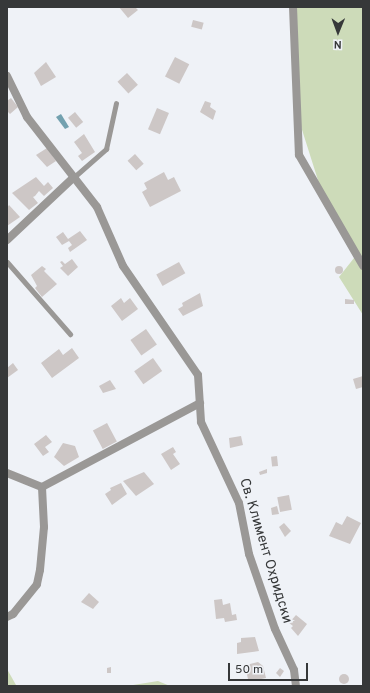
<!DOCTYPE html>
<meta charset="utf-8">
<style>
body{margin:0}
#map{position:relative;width:370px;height:693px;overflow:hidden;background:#eff2f7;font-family:Overpass,sans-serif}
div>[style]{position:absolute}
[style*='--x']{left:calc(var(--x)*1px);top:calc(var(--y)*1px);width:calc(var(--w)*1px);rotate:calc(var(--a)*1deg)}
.green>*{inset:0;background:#cddbb9}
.water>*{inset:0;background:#73a1af}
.building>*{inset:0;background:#cdc7c6;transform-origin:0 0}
.round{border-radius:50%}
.service>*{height:5px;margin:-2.5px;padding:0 2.5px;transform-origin:2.5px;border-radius:2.5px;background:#9a9896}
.minor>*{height:8px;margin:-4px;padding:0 4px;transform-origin:4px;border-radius:4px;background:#9a9896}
span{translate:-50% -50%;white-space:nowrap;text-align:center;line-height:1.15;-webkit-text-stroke:4px #eff2f7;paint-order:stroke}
.street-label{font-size:14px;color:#363839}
.frame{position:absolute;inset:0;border:8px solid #363839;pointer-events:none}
.north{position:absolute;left:318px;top:12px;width:40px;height:40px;-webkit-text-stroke:3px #eff2f7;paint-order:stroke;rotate:181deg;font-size:11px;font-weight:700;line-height:16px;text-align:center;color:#363839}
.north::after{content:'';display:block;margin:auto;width:14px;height:18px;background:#363839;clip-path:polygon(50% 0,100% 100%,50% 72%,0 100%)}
.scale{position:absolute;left:228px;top:663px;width:80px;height:18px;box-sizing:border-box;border:2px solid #363839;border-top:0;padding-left:5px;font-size:12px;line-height:14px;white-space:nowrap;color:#363839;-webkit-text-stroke:3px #eff2f7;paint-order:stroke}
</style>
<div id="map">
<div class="green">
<i style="clip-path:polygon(297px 7px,363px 7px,363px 315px,339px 277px,358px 253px,323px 196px,297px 114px,290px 13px)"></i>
<i style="clip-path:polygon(7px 669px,16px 685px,17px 686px,7px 686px)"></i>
<i style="clip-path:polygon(158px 681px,170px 686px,127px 686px)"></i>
</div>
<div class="water">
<i style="clip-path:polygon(61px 114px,69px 127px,65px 129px,56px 117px)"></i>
</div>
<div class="building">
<i style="clip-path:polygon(119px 7px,135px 7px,138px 10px,128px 18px)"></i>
<i style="left:193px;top:20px;width:11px;height:7px;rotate:15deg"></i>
<i style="left:175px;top:57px;width:16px;height:22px;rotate:27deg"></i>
<i style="clip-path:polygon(46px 62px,56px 77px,41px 86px,34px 73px)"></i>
<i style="left:127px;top:73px;width:16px;height:13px;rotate:47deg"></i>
<i style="clip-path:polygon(11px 98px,18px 107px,10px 114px,7px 111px,7px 101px)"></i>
<i style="clip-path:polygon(205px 101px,211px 103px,210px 107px,216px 111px,213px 120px,200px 112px)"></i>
<i style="left:157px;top:108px;width:13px;height:23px;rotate:23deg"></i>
<i style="left:75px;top:112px;width:13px;height:9px;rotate:51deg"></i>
<i style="clip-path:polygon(84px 134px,95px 152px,82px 161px,78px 156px,82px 153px,74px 142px)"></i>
<i style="clip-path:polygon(47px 148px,56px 161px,47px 167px,36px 155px)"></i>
<i style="left:135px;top:154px;width:13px;height:10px;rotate:48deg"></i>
<i style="clip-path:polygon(164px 172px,168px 180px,174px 177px,181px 191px,150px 207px,142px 192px,147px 189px,144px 183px)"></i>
<i style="clip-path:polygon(36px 177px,44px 186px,48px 182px,53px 188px,44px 196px,39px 191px,35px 196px,33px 197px,38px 203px,29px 210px,12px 193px)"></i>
<i style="clip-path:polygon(9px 205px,20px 217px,7px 226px,7px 208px)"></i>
<i style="clip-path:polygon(80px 231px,87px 240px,70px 252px,68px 248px,72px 245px,69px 241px,62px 245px,56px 237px,63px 232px,68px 239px)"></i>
<i style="clip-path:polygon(72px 259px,78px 267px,68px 276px,60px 268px,63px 266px,60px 262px,62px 261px,65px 264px)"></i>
<i style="left:179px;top:262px;width:13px;height:26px;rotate:61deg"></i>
<i class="round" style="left:335px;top:266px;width:8px;height:8px"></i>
<i style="clip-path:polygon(42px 266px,46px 269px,44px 271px,57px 284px,42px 297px,35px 288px,37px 286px,31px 275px)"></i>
<i style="clip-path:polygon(200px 293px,203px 306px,183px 316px,178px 309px,183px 306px,182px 303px)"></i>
<i style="clip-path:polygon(121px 298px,124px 303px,130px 298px,138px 309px,122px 321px,111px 306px)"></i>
<i style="clip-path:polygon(345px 299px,354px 300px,354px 304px,345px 304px)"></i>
<i style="left:146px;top:329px;width:19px;height:19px;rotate:55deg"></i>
<i style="clip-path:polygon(72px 348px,79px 358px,52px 378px,41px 363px,59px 349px,63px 355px)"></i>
<i style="left:153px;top:358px;width:16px;height:23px;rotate:55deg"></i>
<i style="clip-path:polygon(13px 363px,18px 370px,7px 378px,7px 368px)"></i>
<i style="clip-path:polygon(363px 376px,363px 387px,356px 389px,353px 379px)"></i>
<i style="clip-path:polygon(110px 380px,116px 389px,103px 393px,99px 386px)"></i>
<i style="left:107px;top:423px;width:21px;height:16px;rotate:62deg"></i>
<i style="clip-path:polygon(46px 435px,52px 442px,45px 447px,49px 452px,43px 456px,34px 444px)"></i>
<i style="clip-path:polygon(241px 436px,243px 445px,230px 448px,229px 438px)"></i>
<i style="clip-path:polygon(63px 443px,75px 446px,79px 457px,64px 466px,54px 457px)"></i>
<i style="clip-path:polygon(173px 447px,176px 452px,173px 454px,180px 464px,171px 470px,161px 454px)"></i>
<i style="left:277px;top:456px;width:10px;height:6px;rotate:84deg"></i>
<i style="clip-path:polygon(267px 469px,267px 473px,260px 475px,259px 472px)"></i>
<i style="clip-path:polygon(144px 472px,154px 484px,136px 496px,123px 481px)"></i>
<i style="clip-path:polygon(121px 483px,127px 494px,112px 505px,105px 494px,111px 490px,110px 488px)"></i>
<i style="left:289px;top:495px;width:15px;height:12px;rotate:79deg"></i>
<i style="clip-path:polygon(277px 506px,279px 514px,272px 515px,271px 508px)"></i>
<i style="clip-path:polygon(347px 516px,361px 523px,350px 544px,329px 536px,336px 522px,342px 525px)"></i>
<i style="clip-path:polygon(284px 523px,291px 531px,285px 537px,279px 527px)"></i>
<i style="clip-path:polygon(89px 593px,99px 602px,93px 609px,81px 602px)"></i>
<i style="clip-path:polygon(222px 599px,223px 605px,230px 603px,232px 615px,236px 614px,237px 620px,225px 622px,224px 618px,216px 619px,214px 600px)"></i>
<i style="clip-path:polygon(296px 615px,307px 624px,298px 636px,291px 628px,293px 626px,289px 623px)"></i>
<i style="clip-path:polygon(255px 637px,259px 651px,237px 654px,237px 643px,241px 642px,241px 638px)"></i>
<i style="clip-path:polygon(258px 662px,263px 666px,266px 678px,252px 681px,248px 679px,246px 670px,250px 664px)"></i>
<i style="clip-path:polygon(111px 667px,111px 673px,107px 673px,107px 668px)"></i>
<i style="clip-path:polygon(280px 668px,284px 671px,280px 677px,276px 673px)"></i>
<i class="round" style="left:339px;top:674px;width:10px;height:10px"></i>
</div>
<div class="service">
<i style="--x:74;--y:177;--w:43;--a:-41.2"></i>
<i style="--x:106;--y:149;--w:47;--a:-77.7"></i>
<i style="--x:7;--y:262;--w:96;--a:48.8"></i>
</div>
<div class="minor">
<i style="--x:293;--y:7;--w:148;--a:87.7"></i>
<i style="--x:299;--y:155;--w:128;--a:60"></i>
<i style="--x:7;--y:76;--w:46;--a:64"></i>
<i style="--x:27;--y:117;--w:114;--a:52.1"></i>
<i style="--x:97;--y:207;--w:64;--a:66.2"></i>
<i style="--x:123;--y:266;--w:132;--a:55.5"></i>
<i style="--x:198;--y:375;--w:47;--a:86.3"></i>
<i style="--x:201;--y:422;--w:89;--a:64.9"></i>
<i style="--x:239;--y:503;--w:52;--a:78.9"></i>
<i style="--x:249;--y:554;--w:79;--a:70.9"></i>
<i style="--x:275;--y:629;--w:45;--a:65.1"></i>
<i style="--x:294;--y:670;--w:16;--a:83"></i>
<i style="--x:7;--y:240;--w:92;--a:-43.2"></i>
<i style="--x:7;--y:473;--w:38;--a:22"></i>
<i style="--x:7;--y:617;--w:7;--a:-27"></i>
<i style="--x:13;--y:614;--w:38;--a:-51"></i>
<i style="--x:37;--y:584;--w:14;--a:-78"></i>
<i style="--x:40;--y:570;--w:43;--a:-84.7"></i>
<i style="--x:44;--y:527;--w:40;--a:-92.9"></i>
<i style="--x:42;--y:487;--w:179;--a:-28"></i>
</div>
<div class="street-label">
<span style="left:265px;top:551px;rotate:73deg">Св. Климент Охридски</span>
</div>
<div class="frame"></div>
<div class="north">N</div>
<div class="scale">50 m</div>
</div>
